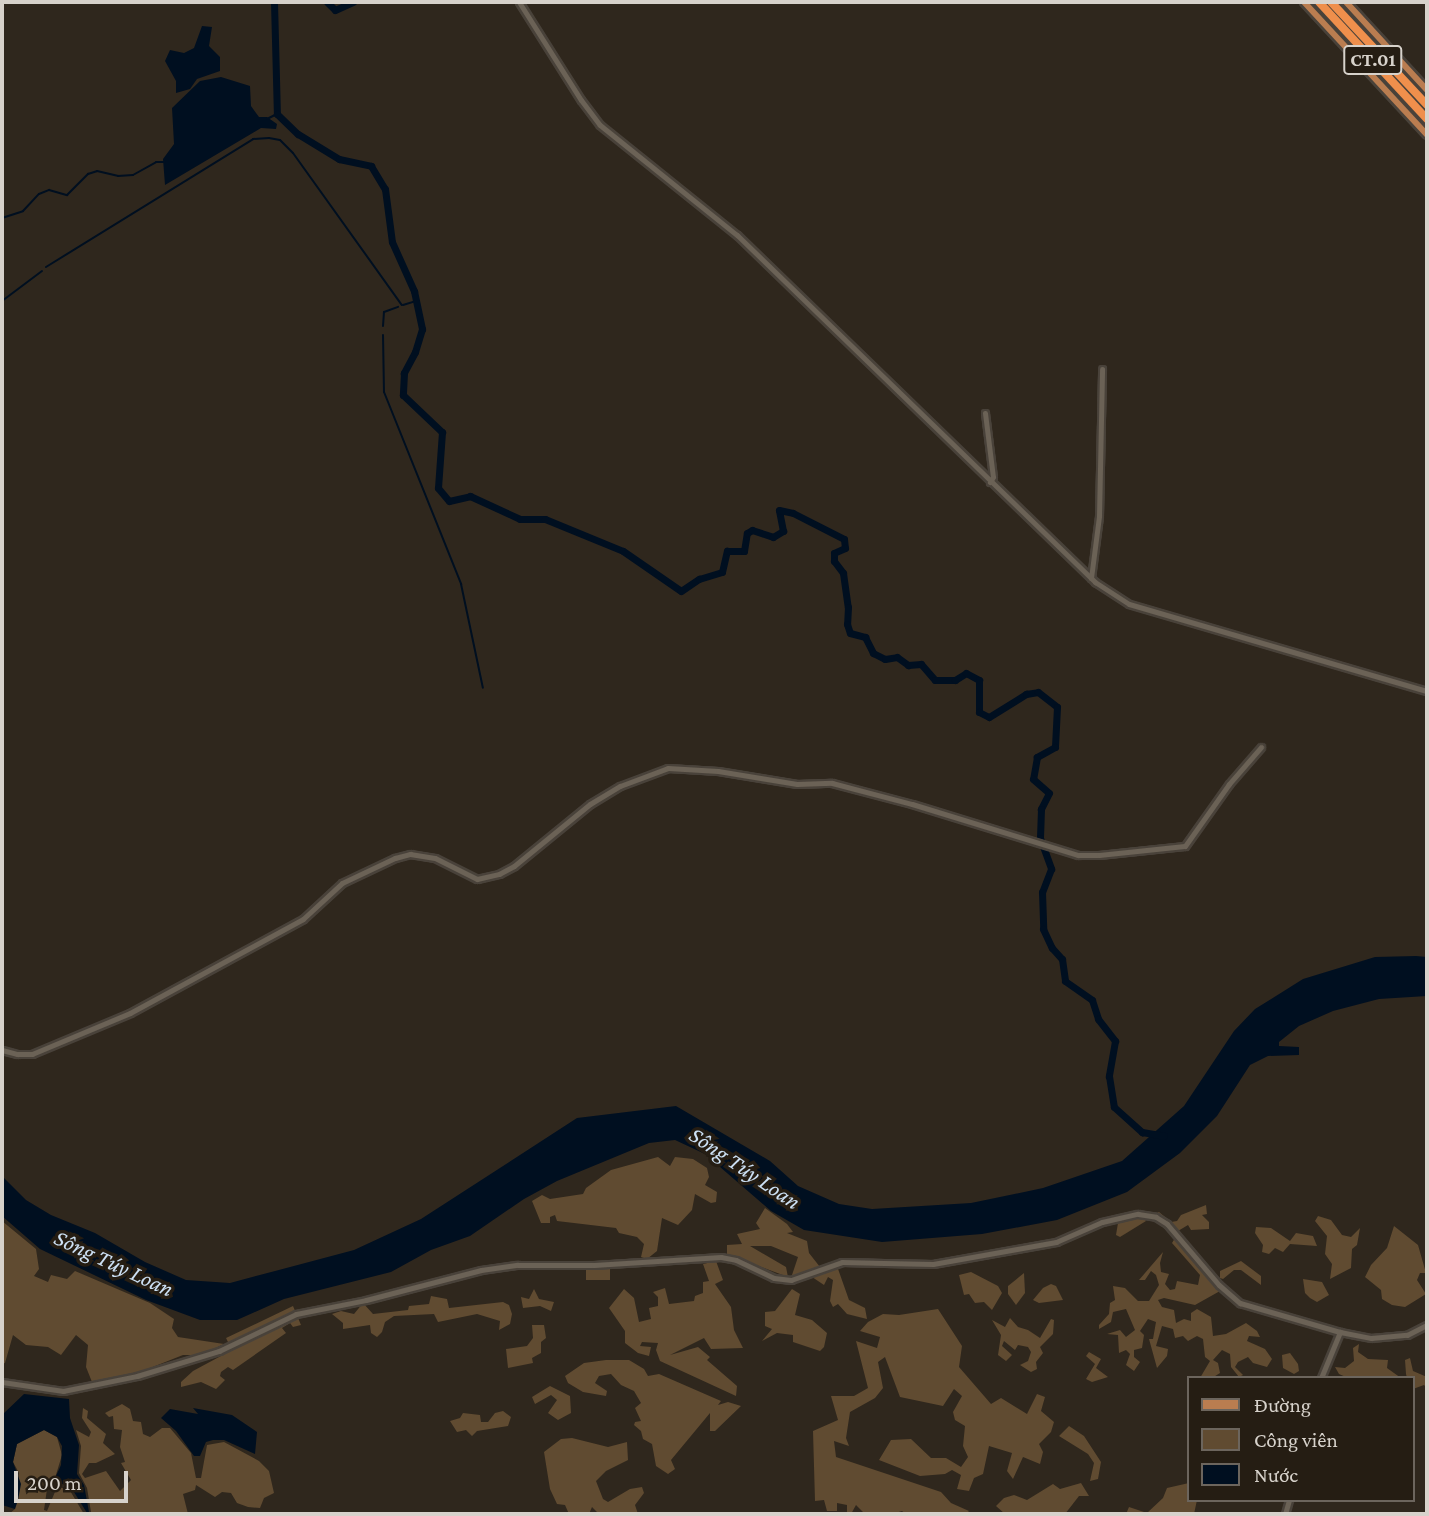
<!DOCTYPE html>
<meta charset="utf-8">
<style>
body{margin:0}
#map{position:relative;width:1429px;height:1516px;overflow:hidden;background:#2f271d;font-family:"Crimson Pro",serif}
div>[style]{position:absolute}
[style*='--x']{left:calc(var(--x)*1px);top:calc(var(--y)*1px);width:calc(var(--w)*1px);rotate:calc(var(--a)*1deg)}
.green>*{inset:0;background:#604b31;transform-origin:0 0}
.water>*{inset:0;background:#000f20}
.stream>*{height:2px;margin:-1px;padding:0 1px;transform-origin:1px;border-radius:1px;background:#000f20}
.river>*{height:7px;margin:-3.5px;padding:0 3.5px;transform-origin:3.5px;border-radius:3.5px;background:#000f20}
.roads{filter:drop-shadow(2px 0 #49423a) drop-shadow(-2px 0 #49423a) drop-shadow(0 2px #49423a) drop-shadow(0 -2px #49423a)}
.minor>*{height:5px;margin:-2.5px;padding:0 2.5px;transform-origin:2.5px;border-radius:2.5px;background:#6b6256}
.major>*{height:6px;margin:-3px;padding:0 3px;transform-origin:3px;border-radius:3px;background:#ba7d50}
.highway>*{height:8px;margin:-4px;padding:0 4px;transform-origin:4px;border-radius:4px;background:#ef8f4c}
span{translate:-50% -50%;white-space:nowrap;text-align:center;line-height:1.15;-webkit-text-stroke:7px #251d13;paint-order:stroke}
.shield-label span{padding:2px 5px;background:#251d13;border:2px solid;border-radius:5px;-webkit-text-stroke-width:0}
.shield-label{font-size:19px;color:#d7d2cb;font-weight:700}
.water-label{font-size:23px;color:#cde1f5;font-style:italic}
.frame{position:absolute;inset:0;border:4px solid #d7d2cb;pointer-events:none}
.legend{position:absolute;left:1187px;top:1376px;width:228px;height:126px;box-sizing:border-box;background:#251d13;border:2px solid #6c655d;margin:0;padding:9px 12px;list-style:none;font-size:21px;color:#d7d2cb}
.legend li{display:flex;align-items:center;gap:14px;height:35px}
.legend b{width:35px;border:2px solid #6c655d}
.scale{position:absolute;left:14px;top:1471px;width:114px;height:32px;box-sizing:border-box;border:4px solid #d7d2cb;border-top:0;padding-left:9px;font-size:21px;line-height:24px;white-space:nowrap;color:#d7d2cb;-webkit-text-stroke:5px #251d13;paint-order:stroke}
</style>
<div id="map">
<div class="green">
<i style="clip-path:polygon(658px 1157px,670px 1166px,675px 1157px,693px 1159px,707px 1168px,709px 1177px,705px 1185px,717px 1192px,716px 1202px,711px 1203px,695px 1194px,692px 1210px,678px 1225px,662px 1218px,657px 1251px,647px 1259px,641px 1257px,644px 1244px,637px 1237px,619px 1233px,616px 1228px,557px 1221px,555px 1215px,550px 1217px,550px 1223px,541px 1223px,532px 1201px,542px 1195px,550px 1199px,583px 1194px,586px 1188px,611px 1170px)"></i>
<i style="clip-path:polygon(1206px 1205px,1207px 1214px,1202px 1215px,1209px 1222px,1209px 1229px,1191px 1230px,1188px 1225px,1178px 1231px,1157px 1213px,1159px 1212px,1171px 1222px,1177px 1221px,1181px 1215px)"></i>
<i style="clip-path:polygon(765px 1208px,787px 1224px,793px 1232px,787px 1233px,807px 1241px,809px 1253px,820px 1267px,791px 1278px,798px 1257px,771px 1246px,750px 1246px,786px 1267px,788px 1277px,727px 1254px,727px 1245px,742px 1244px,737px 1234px,760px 1229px,756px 1223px)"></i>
<i style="clip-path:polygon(1318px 1216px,1331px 1220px,1342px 1235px,1351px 1237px,1360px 1228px,1357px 1245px,1352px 1249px,1351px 1268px,1330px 1279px,1332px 1264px,1325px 1254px,1327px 1236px,1315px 1221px)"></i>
<i style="clip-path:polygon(1136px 1217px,1143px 1217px,1146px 1221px,1120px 1237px,1116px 1235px,1118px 1223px)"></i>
<i style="clip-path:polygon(2px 1221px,36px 1249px,39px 1269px,34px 1276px,48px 1282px,51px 1275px,67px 1279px,75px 1271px,150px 1303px,174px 1319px,172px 1328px,178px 1337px,224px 1344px,201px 1355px,183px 1355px,135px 1374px,92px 1382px,86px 1367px,88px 1345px,76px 1335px,61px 1355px,48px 1347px,26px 1345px,13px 1335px,5px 1363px,2px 1364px)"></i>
<i style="clip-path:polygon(1394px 1226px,1418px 1245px,1426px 1273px,1420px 1273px,1417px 1280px,1426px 1294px,1405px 1307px,1392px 1305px,1382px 1299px,1381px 1290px,1365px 1277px,1371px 1265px,1387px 1248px)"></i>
<i style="clip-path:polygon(1256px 1227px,1271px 1228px,1290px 1241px,1296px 1233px,1313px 1236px,1317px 1246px,1290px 1244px,1283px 1252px,1275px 1248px,1269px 1254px,1262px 1252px,1263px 1245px,1255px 1233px)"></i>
<i style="clip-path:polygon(1175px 1238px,1220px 1291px,1195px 1305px,1164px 1298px,1158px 1300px,1162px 1307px,1174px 1310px,1176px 1323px,1184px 1319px,1191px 1321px,1191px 1313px,1197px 1309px,1211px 1317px,1213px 1336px,1226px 1334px,1246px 1323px,1257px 1331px,1260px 1337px,1249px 1336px,1247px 1341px,1265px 1349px,1272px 1359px,1267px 1367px,1253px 1363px,1248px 1357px,1238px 1362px,1235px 1367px,1243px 1375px,1239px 1377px,1231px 1367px,1230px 1354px,1222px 1350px,1213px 1360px,1218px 1363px,1220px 1373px,1212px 1378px,1200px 1378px,1210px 1361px,1205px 1357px,1203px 1339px,1197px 1336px,1188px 1341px,1183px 1336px,1175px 1338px,1173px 1329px,1162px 1326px,1156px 1346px,1168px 1349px,1167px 1356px,1157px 1368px,1149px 1339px,1153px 1339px,1156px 1322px,1148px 1319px,1140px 1331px,1144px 1335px,1142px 1348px,1134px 1350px,1134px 1357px,1140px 1362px,1134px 1371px,1126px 1365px,1130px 1354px,1126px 1350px,1119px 1353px,1118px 1335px,1107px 1334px,1120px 1330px,1126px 1337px,1135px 1330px,1126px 1309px,1113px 1312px,1111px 1322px,1099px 1329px,1099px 1325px,1109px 1314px,1110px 1303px,1115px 1300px,1113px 1286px,1125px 1288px,1138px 1301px,1149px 1301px,1159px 1285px,1156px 1275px,1151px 1271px,1145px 1280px,1139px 1280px,1163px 1252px,1160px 1263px,1161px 1272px,1169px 1274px,1165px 1284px,1170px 1290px,1175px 1289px,1177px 1281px,1198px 1285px,1200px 1275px,1172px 1243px)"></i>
<i style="clip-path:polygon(716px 1261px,723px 1280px,715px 1284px,731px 1307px,734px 1330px,743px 1348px,711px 1349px,704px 1338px,670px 1355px,698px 1347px,710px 1357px,707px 1360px,737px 1386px,736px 1396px,660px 1361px,656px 1350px,658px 1343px,642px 1342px,640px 1346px,651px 1347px,649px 1356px,638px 1353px,625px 1343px,625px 1331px,609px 1308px,624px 1289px,634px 1298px,639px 1322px,651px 1319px,649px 1308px,658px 1306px,658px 1297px,653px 1292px,665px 1288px,669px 1304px,694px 1301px,695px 1296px,703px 1293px,703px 1282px,709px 1281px,703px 1264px)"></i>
<i style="clip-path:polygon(1241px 1261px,1261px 1276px,1261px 1285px,1241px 1270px,1234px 1270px,1223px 1279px,1220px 1278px,1220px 1271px)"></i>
<i style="clip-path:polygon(837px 1266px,849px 1300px,865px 1308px,867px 1319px,847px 1314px,838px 1304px,833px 1307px,830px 1301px,833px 1280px,828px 1277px,824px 1285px,812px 1277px)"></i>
<i style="left:586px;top:1269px;width:24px;height:11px"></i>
<i style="clip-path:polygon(971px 1272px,998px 1286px,1002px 1293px,992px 1310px,984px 1302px,975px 1303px,969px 1294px,964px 1295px,959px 1275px)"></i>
<i style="clip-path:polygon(1024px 1273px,1025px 1293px,1016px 1305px,1008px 1294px,1008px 1286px)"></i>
<i style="clip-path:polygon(1303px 1279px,1322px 1282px,1329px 1295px,1317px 1302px,1310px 1298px,1305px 1293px)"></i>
<i style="clip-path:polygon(1051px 1284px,1056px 1286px,1063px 1300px,1039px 1303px,1033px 1300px,1043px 1288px)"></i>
<i style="clip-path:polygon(534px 1289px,539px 1299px,554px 1302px,551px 1311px,540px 1306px,523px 1308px,521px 1297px,529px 1299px)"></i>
<i style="clip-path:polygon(792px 1289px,800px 1294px,795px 1315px,812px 1320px,827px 1333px,824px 1347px,820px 1351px,793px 1342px,793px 1335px,777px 1333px,762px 1341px,772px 1329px,765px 1326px,765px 1312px,775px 1311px)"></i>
<i style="clip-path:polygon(431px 1296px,447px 1299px,449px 1308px,503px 1302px,509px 1305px,512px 1314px,510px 1324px,499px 1330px,500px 1321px,477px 1314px,438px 1322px,434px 1314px,394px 1316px,385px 1322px,382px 1332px,377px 1337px,371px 1333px,370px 1325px,343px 1329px,343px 1323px,332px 1314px,341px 1311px,354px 1314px,363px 1303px,373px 1314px,408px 1310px,409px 1306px,429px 1304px)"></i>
<i style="clip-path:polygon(293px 1306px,301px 1325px,293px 1327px,290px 1323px,282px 1328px,286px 1333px,233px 1370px,228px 1367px,221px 1372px,220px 1376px,225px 1380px,216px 1389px,201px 1382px,181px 1387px,181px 1382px,193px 1371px,232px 1350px,226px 1338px)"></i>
<i style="clip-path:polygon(938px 1309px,962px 1346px,959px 1367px,991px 1404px,1001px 1398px,1027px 1414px,1037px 1394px,1045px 1397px,1041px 1411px,1054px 1422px,1051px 1432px,1039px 1444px,1043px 1452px,1040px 1464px,1023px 1457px,1013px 1479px,1007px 1471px,1012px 1453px,989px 1446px,983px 1474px,974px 1478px,969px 1491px,957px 1489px,961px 1475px,952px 1470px,945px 1474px,920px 1476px,879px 1460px,891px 1440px,911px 1439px,931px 1458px,946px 1458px,961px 1467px,968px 1457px,963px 1446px,965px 1426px,955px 1420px,953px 1412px,962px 1396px,954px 1389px,943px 1406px,900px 1397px,885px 1357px,878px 1362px,883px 1388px,875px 1398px,850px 1412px,846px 1438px,849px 1446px,834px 1441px,836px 1457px,941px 1492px,951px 1503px,969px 1511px,966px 1514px,906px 1514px,902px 1511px,892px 1514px,865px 1514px,856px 1505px,851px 1514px,847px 1512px,847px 1505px,837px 1503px,837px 1511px,827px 1511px,824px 1500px,815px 1501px,813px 1431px,838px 1420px,831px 1396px,854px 1396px,868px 1388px,856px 1341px,877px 1348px,880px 1337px,860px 1331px,868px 1322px,883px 1314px,899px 1315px)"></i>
<i style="clip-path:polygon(1010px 1318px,1018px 1327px,1028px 1330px,1040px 1338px,1051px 1319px,1054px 1320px,1053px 1334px,1040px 1347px,1043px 1353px,1036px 1362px,1037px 1369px,1031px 1372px,1020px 1365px,1028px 1361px,1031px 1352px,1028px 1347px,1018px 1345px,1015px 1350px,1004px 1341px,1002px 1346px,1012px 1355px,1006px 1361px,998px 1355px,1001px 1335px,992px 1320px,1005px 1327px)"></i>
<i style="clip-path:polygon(532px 1325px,544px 1325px,546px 1338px,541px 1342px,541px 1353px,532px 1358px,533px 1363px,508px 1368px,506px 1349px,527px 1346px,533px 1338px)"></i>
<i style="clip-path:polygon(1359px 1344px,1358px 1352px,1368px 1359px,1388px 1360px,1387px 1368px,1401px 1378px,1348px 1378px,1339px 1374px,1335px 1367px,1345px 1368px,1354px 1361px,1353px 1348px)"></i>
<i style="clip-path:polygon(1089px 1352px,1101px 1359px,1096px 1368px,1108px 1377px,1092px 1382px,1086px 1379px,1095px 1364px,1086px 1356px)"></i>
<i style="clip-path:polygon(1290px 1353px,1298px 1364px,1299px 1371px,1294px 1374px,1283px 1368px,1282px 1355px)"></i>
<i style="clip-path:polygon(1410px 1358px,1413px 1371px,1427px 1377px,1427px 1388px,1424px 1385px,1413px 1389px,1413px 1378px,1407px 1378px,1406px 1374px,1405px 1360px)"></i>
<i style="clip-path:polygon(606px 1360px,629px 1360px,644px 1369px,648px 1376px,659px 1374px,721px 1401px,718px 1405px,728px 1402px,741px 1406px,715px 1431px,710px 1431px,710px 1413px,671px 1460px,675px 1469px,668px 1474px,656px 1466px,652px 1444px,643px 1439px,641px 1431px,634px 1425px,635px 1422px,641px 1421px,635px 1408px,641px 1403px,634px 1391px,621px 1385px,611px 1374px,599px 1376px,595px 1383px,607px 1391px,606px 1396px,583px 1392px,568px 1383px,565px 1376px,584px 1363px)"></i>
<i style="clip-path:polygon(550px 1386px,570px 1396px,571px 1413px,558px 1420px,548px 1413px,557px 1400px,551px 1395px,535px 1404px,532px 1397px)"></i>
<i style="clip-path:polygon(122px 1404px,130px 1409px,133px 1421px,141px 1422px,143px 1434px,150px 1437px,162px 1428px,170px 1428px,191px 1453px,196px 1478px,201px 1478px,207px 1445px,224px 1442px,259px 1461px,269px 1471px,274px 1493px,264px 1498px,260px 1508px,248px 1507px,237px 1503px,231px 1493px,222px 1492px,215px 1497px,196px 1485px,195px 1490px,183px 1494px,188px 1514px,85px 1514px,91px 1512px,87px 1488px,79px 1473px,81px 1446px,76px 1430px,89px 1437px,91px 1432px,82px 1418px,83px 1408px,88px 1411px,87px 1418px,106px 1434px,103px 1443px,115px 1454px,96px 1463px,89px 1463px,82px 1474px,85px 1478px,106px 1471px,120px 1491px,131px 1480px,121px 1463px,125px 1462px,120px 1447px,122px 1430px,114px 1429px,113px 1416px,109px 1417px,105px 1413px)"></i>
<i style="clip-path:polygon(503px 1411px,511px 1417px,508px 1426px,477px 1431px,472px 1436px,466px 1430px,457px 1432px,450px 1421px,460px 1418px,463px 1413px,480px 1415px,481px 1422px,488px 1422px,495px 1413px)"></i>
<i style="clip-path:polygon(1069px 1426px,1084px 1436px,1101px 1462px,1098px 1479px,1090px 1481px,1094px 1463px,1088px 1454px,1059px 1436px)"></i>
<i style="clip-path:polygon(44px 1430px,57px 1437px,62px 1455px,55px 1478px,47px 1489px,44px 1510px,47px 1511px,57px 1487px,69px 1489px,84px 1514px,9px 1514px,15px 1509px,19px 1473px,13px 1462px,17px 1444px)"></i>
<i style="clip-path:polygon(572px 1438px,608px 1447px,627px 1442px,628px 1460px,606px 1471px,596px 1481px,603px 1499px,608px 1502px,630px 1489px,642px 1487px,644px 1493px,635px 1505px,638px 1514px,599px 1514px,592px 1507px,589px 1514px,569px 1514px,565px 1505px,557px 1504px,550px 1489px,544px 1452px,561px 1439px)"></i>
<i style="clip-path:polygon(1081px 1483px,1089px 1496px,1079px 1496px,1065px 1514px,1005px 1514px,996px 1506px,1004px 1498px,1014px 1495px,1027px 1500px,1053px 1484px,1060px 1489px)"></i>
<i style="clip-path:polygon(1189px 1483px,1189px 1500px,1197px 1500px,1194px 1514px,1126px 1514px,1129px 1507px,1147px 1513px,1163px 1498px,1167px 1488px)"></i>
</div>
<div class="water">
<i style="clip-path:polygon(202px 26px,212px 27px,209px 46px,220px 57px,220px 71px,197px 79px,190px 89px,176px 93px,176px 81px,165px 61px,170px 50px,184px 53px,194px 48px)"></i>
<i style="clip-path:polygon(221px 77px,250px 86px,251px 106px,259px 117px,267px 117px,277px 124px,276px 129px,261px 128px,165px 185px,163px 159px,174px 144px,172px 108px,200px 81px)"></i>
<i style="clip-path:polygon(1416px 956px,1427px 957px,1427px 996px,1379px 999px,1333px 1011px,1299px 1026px,1279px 1042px,1279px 1046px,1299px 1047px,1299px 1055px,1268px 1056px,1250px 1065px,1217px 1116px,1180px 1153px,1127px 1192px,1057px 1220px,982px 1234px,882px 1242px,804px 1230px,771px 1211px,705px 1154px,675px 1140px,649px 1143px,557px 1181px,524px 1199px,470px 1236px,431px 1250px,391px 1272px,284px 1299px,237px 1320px,200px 1320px,146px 1300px,40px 1249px,2px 1216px,2px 1176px,26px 1200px,51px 1215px,95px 1233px,145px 1262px,186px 1280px,230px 1283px,354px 1250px,421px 1219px,577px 1118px,676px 1106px,770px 1161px,798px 1186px,839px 1204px,872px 1209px,971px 1203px,1043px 1188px,1122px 1161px,1184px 1106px,1234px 1031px,1255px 1009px,1303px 979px,1375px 957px)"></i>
<i style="clip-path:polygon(24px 1394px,69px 1399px,70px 1418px,79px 1445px,77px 1474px,84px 1485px,89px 1512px,87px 1513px,69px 1484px,60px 1484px,55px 1478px,61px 1465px,62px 1446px,57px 1437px,44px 1430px,17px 1444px,13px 1462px,21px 1484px,18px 1500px,15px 1509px,2px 1505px,2px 1415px)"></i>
<i style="clip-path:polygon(193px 1408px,232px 1415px,257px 1432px,255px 1454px,224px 1440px,213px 1440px,206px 1442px,200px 1456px,194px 1456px,176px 1431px,161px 1418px,170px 1409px,198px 1414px)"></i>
</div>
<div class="stream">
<i style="--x:267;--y:119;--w:11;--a:-27"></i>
<i style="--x:2;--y:218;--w:22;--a:-18"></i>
<i style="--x:23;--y:211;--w:23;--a:-47"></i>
<i style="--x:39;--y:194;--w:11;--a:-22"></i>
<i style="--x:49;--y:190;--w:19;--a:16"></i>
<i style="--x:67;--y:195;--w:30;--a:-45"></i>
<i style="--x:88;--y:174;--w:9;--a:-18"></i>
<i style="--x:97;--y:171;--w:22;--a:13"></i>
<i style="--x:118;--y:176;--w:15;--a:-4"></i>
<i style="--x:133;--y:175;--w:26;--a:-29"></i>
<i style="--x:156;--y:162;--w:9;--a:0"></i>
<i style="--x:46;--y:267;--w:243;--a:-31.7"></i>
<i style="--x:253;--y:139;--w:16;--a:-4"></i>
<i style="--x:269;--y:138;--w:11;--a:10"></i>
<i style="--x:280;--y:140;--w:18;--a:45"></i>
<i style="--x:293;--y:153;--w:187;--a:54.4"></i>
<i style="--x:2;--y:301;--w:50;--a:-36.9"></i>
<i style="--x:403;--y:305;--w:14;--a:-17"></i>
<i style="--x:383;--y:326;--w:14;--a:-86"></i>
<i style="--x:384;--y:312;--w:15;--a:-20"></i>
<i style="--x:383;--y:335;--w:57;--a:89"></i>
<i style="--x:384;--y:392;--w:207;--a:68.1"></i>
<i style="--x:461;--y:584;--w:106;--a:78.1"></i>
</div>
<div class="river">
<i style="--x:274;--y:2;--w:112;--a:88.5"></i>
<i style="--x:277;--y:114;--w:29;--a:44"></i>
<i style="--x:298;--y:134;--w:48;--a:31.4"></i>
<i style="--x:339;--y:159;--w:33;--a:12"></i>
<i style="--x:371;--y:166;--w:27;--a:59"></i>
<i style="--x:385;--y:189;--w:53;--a:82.5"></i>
<i style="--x:392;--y:242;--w:54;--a:65.8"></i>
<i style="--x:414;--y:291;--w:39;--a:78"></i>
<i style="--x:422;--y:329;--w:24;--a:107"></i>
<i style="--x:415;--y:352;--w:24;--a:118"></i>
<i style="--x:404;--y:373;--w:22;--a:93"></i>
<i style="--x:403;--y:395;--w:54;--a:43.5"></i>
<i style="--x:442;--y:432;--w:56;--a:94.1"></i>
<i style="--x:438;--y:488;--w:17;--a:50"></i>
<i style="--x:449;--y:501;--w:22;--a:-13"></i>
<i style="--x:470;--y:496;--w:55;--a:24.7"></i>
<i style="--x:520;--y:519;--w:25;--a:0"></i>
<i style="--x:545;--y:519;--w:84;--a:22.3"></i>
<i style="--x:623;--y:551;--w:70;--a:34.6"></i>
<i style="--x:681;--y:591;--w:22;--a:-34"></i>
<i style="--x:699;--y:579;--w:24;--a:-17"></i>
<i style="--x:722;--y:572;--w:22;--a:-77"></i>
<i style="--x:727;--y:551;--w:17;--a:0"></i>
<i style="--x:744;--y:551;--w:18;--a:-81"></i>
<i style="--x:747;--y:533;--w:6;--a:-31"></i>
<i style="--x:752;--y:530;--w:22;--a:18"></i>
<i style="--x:773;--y:537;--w:12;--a:-31"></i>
<i style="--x:783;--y:531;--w:21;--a:-101"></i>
<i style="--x:779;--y:510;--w:14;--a:12"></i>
<i style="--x:793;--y:513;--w:57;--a:27"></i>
<i style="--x:844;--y:539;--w:9;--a:84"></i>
<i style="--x:845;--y:548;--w:12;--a:156"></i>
<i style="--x:834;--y:553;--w:8;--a:90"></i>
<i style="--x:834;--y:561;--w:15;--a:53"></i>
<i style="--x:843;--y:573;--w:34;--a:82"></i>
<i style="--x:848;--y:607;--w:17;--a:93"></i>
<i style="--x:847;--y:624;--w:9;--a:72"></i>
<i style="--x:850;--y:633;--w:16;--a:15"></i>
<i style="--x:865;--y:637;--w:18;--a:63"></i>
<i style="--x:873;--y:653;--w:13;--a:27"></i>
<i style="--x:885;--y:659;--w:12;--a:-9"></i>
<i style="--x:897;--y:657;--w:14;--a:36"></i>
<i style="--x:908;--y:665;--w:13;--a:-4"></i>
<i style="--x:921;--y:664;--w:21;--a:49"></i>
<i style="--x:935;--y:680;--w:20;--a:0"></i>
<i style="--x:955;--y:680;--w:13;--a:-32"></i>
<i style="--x:966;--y:673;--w:15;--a:28"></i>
<i style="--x:979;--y:680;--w:32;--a:90"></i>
<i style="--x:979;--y:712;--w:11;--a:27"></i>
<i style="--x:989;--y:717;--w:44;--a:-31.9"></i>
<i style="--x:1026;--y:694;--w:12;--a:-9"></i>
<i style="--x:1038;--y:692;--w:24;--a:38"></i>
<i style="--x:1057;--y:707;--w:40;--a:92.9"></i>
<i style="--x:1055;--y:747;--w:21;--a:151"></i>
<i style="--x:1037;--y:757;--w:22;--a:100"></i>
<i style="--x:1033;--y:779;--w:21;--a:41"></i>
<i style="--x:1049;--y:793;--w:18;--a:117"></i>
<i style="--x:1041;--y:809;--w:29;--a:92"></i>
<i style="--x:1040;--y:838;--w:33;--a:70"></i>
<i style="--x:1051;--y:869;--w:25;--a:111"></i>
<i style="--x:1042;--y:892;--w:37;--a:88"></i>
<i style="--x:1043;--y:929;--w:21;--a:65"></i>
<i style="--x:1052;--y:948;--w:15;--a:48"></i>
<i style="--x:1062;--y:959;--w:22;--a:82"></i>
<i style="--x:1065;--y:981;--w:33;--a:35"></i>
<i style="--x:1092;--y:1000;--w:20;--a:72"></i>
<i style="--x:1098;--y:1019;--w:28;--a:52"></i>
<i style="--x:1115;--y:1041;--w:36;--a:100"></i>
<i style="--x:1109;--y:1076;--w:31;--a:81"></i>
<i style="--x:1114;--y:1107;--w:38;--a:42"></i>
<i style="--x:1142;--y:1132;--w:22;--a:10"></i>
<i style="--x:327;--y:2;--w:11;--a:45"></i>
<i style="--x:335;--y:10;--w:20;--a:-24"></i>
</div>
<div class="roads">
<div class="minor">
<i style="--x:519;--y:2;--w:116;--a:57.7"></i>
<i style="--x:581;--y:100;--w:31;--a:53"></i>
<i style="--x:600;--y:125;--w:176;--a:38.8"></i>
<i style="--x:737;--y:235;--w:499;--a:44.1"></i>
<i style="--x:1095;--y:582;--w:40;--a:32.9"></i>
<i style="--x:1129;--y:604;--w:310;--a:16.3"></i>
<i style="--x:985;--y:413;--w:64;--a:82.9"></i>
<i style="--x:993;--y:477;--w:6;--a:121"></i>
<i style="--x:1091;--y:578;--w:63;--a:-82.6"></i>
<i style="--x:1099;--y:516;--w:147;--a:-88.8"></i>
<i style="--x:2;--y:1050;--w:16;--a:15"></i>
<i style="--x:17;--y:1054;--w:15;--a:0"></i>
<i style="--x:32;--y:1054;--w:106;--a:-22.7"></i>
<i style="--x:130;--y:1013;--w:197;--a:-28.5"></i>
<i style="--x:303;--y:919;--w:53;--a:-42.7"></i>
<i style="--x:342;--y:883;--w:59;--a:-25.3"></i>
<i style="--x:395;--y:858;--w:16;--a:-15"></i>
<i style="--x:410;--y:854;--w:25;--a:9"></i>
<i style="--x:435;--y:858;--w:47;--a:26.6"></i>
<i style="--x:477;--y:879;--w:23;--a:-13"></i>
<i style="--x:499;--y:874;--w:17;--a:-28"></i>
<i style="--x:514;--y:866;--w:98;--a:-39.2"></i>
<i style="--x:590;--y:804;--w:35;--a:-31"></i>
<i style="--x:620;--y:786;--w:51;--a:-20.6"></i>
<i style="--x:668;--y:768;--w:50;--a:3.4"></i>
<i style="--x:718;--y:771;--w:80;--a:9.3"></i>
<i style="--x:797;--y:784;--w:35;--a:-2"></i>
<i style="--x:832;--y:783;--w:83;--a:14.7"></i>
<i style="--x:912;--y:804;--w:174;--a:17.1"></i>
<i style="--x:1078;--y:855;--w:21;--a:0"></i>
<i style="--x:1099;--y:855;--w:86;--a:-6"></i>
<i style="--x:1185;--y:846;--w:76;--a:-54.6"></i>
<i style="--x:1229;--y:784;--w:49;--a:-49.1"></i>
<i style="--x:1321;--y:1378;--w:50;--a:-67.6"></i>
<i style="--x:2;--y:1382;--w:62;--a:8.4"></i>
<i style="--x:63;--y:1391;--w:76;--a:-11.5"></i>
<i style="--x:137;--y:1376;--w:86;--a:-17"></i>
<i style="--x:219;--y:1351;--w:85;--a:-25.7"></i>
<i style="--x:296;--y:1314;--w:71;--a:-11.3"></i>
<i style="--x:366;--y:1300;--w:119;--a:-14.6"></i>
<i style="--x:481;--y:1270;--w:37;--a:-8"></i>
<i style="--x:518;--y:1265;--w:76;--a:0"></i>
<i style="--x:594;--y:1265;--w:127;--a:-3.6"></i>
<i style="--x:721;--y:1257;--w:15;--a:11"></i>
<i style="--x:736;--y:1260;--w:42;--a:25.3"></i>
<i style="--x:774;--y:1278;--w:17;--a:7"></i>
<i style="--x:791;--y:1280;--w:54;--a:-19.4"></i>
<i style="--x:842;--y:1262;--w:91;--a:1.3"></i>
<i style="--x:933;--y:1264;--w:125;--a:-10.1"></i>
<i style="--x:1056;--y:1242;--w:50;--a:-23.5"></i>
<i style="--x:1102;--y:1222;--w:37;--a:-13"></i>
<i style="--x:1138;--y:1214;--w:18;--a:9"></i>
<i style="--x:1156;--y:1217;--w:13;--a:32"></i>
<i style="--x:1167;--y:1224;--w:80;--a:49.6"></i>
<i style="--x:1219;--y:1285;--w:28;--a:41"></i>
<i style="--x:1240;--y:1303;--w:104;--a:16.2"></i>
<i style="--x:1340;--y:1332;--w:32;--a:11"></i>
<i style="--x:1371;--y:1338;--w:36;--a:-5"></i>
<i style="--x:1407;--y:1335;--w:22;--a:-27"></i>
<i style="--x:1285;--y:1514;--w:15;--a:-74"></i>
</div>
<div class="major">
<i style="--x:1304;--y:2;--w:181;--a:47.2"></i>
<i style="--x:1346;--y:2;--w:120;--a:47.4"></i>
</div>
<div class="highway">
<i style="--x:1319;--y:2;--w:159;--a:47.3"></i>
<i style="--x:1331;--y:2;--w:141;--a:47"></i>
</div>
</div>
<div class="shield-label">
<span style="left:1373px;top:60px">CT.01</span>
</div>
<div class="water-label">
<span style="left:745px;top:1168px;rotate:34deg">Sông Túy Loan</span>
<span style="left:114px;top:1263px;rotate:25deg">Sông Túy Loan</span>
</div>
<div class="frame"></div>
<ul class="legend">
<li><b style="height:9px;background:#ba7d50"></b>Đường</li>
<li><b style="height:19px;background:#604b31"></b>Công viên</li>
<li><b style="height:19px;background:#000f20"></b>Nước</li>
</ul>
<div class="scale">200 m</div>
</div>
